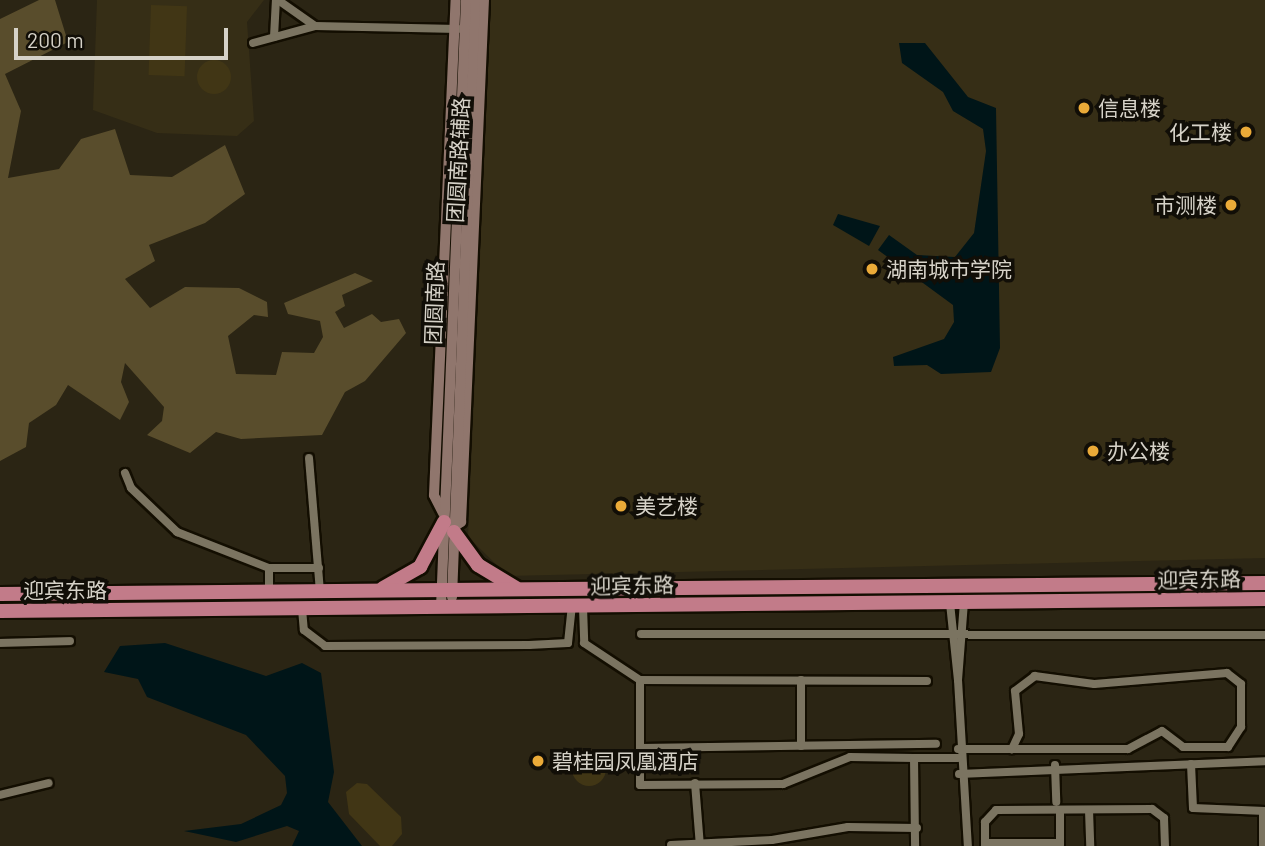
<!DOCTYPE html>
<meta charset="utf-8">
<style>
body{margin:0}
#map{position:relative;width:1265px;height:846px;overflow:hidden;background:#2b2514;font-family:Barlow,"Noto Sans SC",sans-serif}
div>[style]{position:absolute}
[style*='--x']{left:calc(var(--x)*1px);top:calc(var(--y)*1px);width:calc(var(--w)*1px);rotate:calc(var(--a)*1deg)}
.built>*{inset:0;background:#362e16}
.green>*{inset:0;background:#413615;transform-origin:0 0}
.round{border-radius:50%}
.forest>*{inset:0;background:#594d2c}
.water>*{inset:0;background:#001518}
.roads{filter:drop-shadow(2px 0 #130e01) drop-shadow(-2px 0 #130e01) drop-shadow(0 2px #130e01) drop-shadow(0 -2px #130e01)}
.street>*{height:8px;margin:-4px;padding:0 4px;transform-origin:4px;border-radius:4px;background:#7b7461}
.secondary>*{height:10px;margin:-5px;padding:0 5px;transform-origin:5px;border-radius:5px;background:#90766d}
.highway>*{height:14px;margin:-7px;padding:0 7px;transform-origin:7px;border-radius:7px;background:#c27b89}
.dots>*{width:19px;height:19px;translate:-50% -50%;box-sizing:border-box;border:4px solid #110e07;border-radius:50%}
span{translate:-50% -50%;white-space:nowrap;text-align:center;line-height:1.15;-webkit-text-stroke:7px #110e07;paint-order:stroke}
.poi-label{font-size:21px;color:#d6d2c8}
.left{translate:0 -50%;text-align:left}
.right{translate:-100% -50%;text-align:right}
.street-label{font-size:21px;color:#d6d2c8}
.scale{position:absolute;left:14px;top:28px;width:214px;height:32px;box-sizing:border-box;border:4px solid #d6d2c8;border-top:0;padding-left:9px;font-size:21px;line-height:24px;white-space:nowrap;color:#d6d2c8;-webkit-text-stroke:5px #110e07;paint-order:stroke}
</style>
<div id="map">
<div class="built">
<i style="clip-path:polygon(97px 0,264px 0,247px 22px,254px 121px,237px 136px,157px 133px,93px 110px)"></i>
<i style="clip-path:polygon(491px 0,1265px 0,1265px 558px,508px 576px,468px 537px)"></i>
</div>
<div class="green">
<i style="left:151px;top:5px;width:36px;height:70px;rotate:2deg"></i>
<i class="round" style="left:197px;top:60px;width:34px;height:34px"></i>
<i class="round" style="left:572px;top:752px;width:34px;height:34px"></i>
<i style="clip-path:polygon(357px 783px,367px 784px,401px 817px,402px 834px,392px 846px,380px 846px,349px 814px,346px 792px)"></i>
</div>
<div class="forest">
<i style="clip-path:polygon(39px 0,55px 0,68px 42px,5px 74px,21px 111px,8px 178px,59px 169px,81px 139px,115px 129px,130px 175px,172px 177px,225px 145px,245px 194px,205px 223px,149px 245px,155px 261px,125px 279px,150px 308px,185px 287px,239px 288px,267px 302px,268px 317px,254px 315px,228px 336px,236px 374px,276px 375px,282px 352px,314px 353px,323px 337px,320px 321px,288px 314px,284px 303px,355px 273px,373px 281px,342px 295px,345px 306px,335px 312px,344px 328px,372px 314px,381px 322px,399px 319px,406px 333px,365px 381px,345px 392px,322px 435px,241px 439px,216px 432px,190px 453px,147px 435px,162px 421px,164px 407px,125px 363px,121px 382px,129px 402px,120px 420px,68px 385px,56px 405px,29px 423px,26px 447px,0 461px,0 19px)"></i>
</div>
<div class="water">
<i style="clip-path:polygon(899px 43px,925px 43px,968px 97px,996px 108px,1000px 348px,991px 372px,941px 374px,927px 365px,894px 366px,893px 357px,944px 339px,954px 322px,953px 305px,878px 250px,889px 235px,917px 255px,955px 257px,974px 233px,986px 151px,983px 129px,953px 111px,943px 92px,902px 63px)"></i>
<i style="clip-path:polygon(838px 214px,880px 226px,869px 246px,833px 225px)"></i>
<i style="clip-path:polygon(165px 643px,266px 676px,302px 663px,321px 673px,334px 772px,328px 802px,362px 846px,292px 846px,299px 831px,287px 826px,236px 842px,184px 831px,241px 824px,281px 805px,287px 793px,285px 776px,246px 735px,147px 697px,138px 679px,104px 672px,120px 646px)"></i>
</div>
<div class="roads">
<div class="street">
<i style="--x:278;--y:0;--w:45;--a:35.1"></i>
<i style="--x:315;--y:26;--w:143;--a:1.2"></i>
<i style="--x:274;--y:37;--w:37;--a:-87"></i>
<i style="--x:253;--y:43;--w:64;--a:-15.3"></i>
<i style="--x:309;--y:458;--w:134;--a:85.3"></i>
<i style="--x:125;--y:473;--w:16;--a:68"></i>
<i style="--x:131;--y:488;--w:64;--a:43.7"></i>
<i style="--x:177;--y:532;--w:99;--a:21.4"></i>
<i style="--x:269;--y:568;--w:50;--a:0"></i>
<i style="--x:269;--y:568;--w:24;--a:90"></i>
<i style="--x:950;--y:603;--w:77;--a:84.1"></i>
<i style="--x:958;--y:680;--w:78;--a:-85.6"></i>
<i style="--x:583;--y:607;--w:36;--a:88"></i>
<i style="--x:584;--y:643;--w:67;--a:33.5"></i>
<i style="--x:640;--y:680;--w:105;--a:90"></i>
<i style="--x:640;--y:785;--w:143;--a:-0.4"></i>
<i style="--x:783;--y:784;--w:72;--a:-21.9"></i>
<i style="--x:850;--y:757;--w:64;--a:0.9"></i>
<i style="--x:914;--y:758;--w:88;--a:89.3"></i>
<i style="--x:302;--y:609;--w:21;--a:85"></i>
<i style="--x:304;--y:630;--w:26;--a:37"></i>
<i style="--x:325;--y:646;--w:204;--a:-0.3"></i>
<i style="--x:529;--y:645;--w:39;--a:-3"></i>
<i style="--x:568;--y:643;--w:36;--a:-84"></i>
<i style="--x:641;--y:634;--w:624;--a:0.09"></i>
<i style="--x:0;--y:643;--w:70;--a:-1.6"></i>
<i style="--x:640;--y:680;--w:287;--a:0.2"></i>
<i style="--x:958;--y:680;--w:166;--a:86.6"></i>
<i style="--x:801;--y:746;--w:66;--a:-90"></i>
<i style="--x:640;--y:748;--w:296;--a:-0.8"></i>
<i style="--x:958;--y:749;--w:170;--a:0"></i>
<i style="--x:1128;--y:749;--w:38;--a:-28"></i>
<i style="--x:1162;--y:731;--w:26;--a:37"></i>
<i style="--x:1183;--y:747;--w:45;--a:0"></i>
<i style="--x:1228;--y:747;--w:24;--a:-57"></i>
<i style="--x:1241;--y:727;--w:43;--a:-90"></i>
<i style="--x:1241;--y:684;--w:18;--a:-142"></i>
<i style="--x:1227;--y:673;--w:133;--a:175.3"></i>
<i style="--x:1094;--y:684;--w:60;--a:-172.3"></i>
<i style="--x:1035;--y:676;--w:25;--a:143"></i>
<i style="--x:1015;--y:691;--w:43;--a:84.7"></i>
<i style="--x:1019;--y:734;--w:17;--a:115"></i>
<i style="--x:914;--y:758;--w:44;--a:0"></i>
<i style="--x:1191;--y:764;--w:44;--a:87.4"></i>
<i style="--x:1193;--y:808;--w:72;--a:2.4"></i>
<i style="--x:1055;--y:765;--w:37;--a:88"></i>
<i style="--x:959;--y:774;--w:306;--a:-2.4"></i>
<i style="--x:695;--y:783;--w:63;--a:85.5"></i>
<i style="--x:0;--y:795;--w:50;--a:-13.8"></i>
<i style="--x:1060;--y:810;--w:35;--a:90"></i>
<i style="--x:1089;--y:810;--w:36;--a:88"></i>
<i style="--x:1263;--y:811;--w:35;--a:90"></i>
<i style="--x:985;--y:843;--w:75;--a:0"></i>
<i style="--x:671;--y:845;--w:101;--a:-2.8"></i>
<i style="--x:772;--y:840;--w:77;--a:-9.7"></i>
<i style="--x:848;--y:827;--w:69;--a:0.8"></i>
<i style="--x:985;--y:846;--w:24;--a:-90"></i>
<i style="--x:985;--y:822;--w:16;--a:-47"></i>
<i style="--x:996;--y:810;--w:156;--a:-0.4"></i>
<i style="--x:1152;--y:809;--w:15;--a:37"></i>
<i style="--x:1164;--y:818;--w:28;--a:88"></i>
</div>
<div class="secondary">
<i style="--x:443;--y:513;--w:20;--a:-117"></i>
<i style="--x:434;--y:495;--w:495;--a:-87.5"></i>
<i style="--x:454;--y:527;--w:9;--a:-36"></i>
<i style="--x:461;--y:522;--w:523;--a:-87.48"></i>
<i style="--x:452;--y:597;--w:597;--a:-87.79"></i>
<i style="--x:441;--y:607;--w:608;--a:-87.64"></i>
</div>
<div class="highway">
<i style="--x:454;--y:532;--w:41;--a:54"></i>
<i style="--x:478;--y:565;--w:44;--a:31.2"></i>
<i style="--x:383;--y:588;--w:43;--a:-29.6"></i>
<i style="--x:420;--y:567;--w:51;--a:-61.9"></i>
<i style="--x:0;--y:594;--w:1265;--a:-0.5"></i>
<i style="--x:0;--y:611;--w:1265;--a:-0.54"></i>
</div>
</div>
<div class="dots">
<i style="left:1084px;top:108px;background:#eaaa38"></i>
<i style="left:1246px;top:132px;background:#eaaa38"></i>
<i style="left:1231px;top:205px;background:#eaaa38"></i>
<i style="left:872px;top:269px;background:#eaaa38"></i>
<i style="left:1093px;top:451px;background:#eaaa38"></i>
<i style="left:621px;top:506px;background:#eaaa38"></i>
<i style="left:538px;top:761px;background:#eaaa38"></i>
</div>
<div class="poi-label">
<span class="left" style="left:1098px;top:108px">信息楼</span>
<span class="right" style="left:1232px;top:132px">化工楼</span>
<span class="right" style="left:1217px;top:205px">市测楼</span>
<span class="left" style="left:886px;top:269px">湖南城市学院</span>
<span class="left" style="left:1107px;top:451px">办公楼</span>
<span class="left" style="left:635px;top:506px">美艺楼</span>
<span class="left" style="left:552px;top:761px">碧桂园凤凰酒店</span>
</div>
<div class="street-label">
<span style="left:458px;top:160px;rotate:-87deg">团圆南路辅路</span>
<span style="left:434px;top:303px;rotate:-88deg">团圆南路</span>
<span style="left:1199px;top:579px;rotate:-1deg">迎宾东路</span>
<span style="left:632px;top:585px;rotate:-1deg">迎宾东路</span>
<span style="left:65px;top:590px">迎宾东路</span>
</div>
<div class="scale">200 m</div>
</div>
